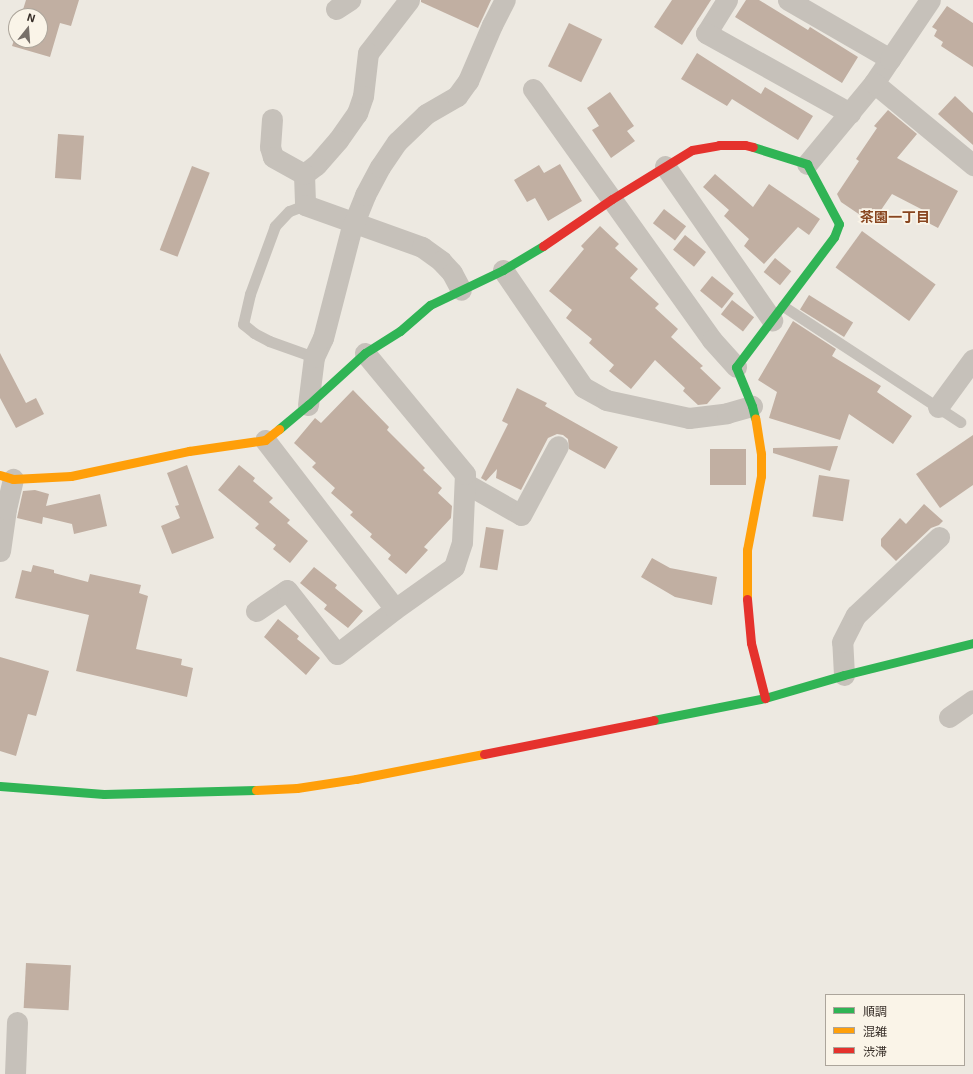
<!DOCTYPE html>
<meta charset="utf-8">
<style>
body{margin:0}
#map{position:relative;width:973px;height:1074px;overflow:hidden;background:#ede9e1;font-family:"Exo 2","Noto Sans JP",sans-serif}
div>[style]{position:absolute}
[style*='--x']{left:calc(var(--x)*1px);top:calc(var(--y)*1px);width:calc(var(--w)*1px);rotate:calc(var(--a)*1deg)}
.building>*{inset:0;background:#c1afa2;transform-origin:0 0}
.lane>*{height:11px;margin:-5.5px;padding:0 5.5px;transform-origin:5.5px;border-radius:5.5px;background:#c6c1ba}
.street>*{height:21px;margin:-10.5px;padding:0 10.5px;transform-origin:10.5px;border-radius:10.5px;background:#c6c1ba}
.fast>*{height:9px;margin:-4.5px;padding:0 4.5px;transform-origin:4.5px;border-radius:4.5px;background:#30b455}
.slow>*{height:9px;margin:-4.5px;padding:0 4.5px;transform-origin:4.5px;border-radius:4.5px;background:#ff9f0a}
.jam>*{height:9px;margin:-4.5px;padding:0 4.5px;transform-origin:4.5px;border-radius:4.5px;background:#e5322d}
span{translate:-50% -50%;white-space:nowrap;text-align:center;line-height:1.15;-webkit-text-stroke:3.5px #faf4e8;paint-order:stroke}
.neighbourhood-label{font-size:14px;color:#88451f;font-weight:700}
.legend{position:absolute;left:825px;top:994px;width:140px;height:72px;box-sizing:border-box;background:#faf4e8;border:1px solid #aca59b;margin:0;padding:5px 7px;list-style:none;font-size:12px;color:#372e28}
.legend li{display:flex;align-items:center;gap:8px;height:20px}
.legend b{width:20px;border:1px solid #aca59b}
.north{position:absolute;left:8px;top:8px;width:40px;height:40px;box-sizing:border-box;background:#faf4e8;border:1px solid #aca59b;border-radius:50%;rotate:17deg;font-size:11px;font-weight:700;line-height:16px;text-align:center;color:#372e28}
.north::after{content:'';display:block;margin:auto;width:14px;height:18px;background:#776f69;clip-path:polygon(50% 0,100% 100%,50% 72%,0 100%)}
</style>
<div id="map">
<div class="building">
<i style="clip-path:polygon(26px 0,79px 0,71px 26px,60px 23px,50px 57px,12px 46px,16px 34px,16px 40px,40px 40px,40px 16px,21px 16px)"></i>
<i style="clip-path:polygon(421px 0,491px 0,478px 28px,421px 2px)"></i>
<i style="clip-path:polygon(672px 0,711px 0,682px 45px,654px 27px)"></i>
<i style="clip-path:polygon(746px 0,759px 0,808px 30px,810px 27px,858px 57px,842px 83px,735px 17px)"></i>
<i style="clip-path:polygon(947px 6px,973px 23px,973px 67px,941px 46px,943px 42px,934px 36px,937px 30px,932px 27px)"></i>
<i style="left:569px;top:23px;width:37px;height:48px;rotate:26deg"></i>
<i style="clip-path:polygon(697px 53px,761px 94px,765px 87px,813px 116px,798px 140px,732px 99px,727px 106px,681px 79px)"></i>
<i style="clip-path:polygon(610px 92px,634px 126px,627px 131px,635px 141px,611px 158px,592px 130px,599px 126px,587px 108px)"></i>
<i style="clip-path:polygon(955px 96px,973px 113px,973px 145px,938px 114px)"></i>
<i style="clip-path:polygon(888px 110px,917px 134px,897px 158px,958px 191px,938px 228px,919px 218px,923px 210px,892px 194px,872px 223px,841px 202px,837px 194px,859px 161px,856px 159px,877px 128px,874px 126px)"></i>
<i style="left:58px;top:134px;width:26px;height:44px;rotate:4deg"></i>
<i style="clip-path:polygon(560px 164px,582px 201px,548px 221px,535px 198px,527px 202px,514px 180px,539px 165px,544px 173px)"></i>
<i style="left:192px;top:166px;width:19px;height:90px;rotate:21deg"></i>
<i style="clip-path:polygon(715px 174px,753px 207px,769px 184px,820px 219px,809px 235px,798px 227px,764px 264px,744px 246px,749px 239px,724px 216px,729px 210px,703px 187px)"></i>
<i style="left:664px;top:209px;width:28px;height:18px;rotate:38deg"></i>
<i style="clip-path:polygon(600px 226px,619px 244px,615px 248px,638px 269px,630px 278px,659px 304px,655px 308px,678px 329px,671px 337px,703px 366px,700px 368px,721px 388px,707px 404px,698px 405px,683px 391px,685px 388px,655px 360px,631px 389px,609px 371px,614px 365px,589px 343px,592px 339px,566px 318px,572px 310px,549px 291px,584px 249px,581px 246px)"></i>
<i style="left:862px;top:231px;width:91px;height:45px;rotate:36deg"></i>
<i style="left:685px;top:235px;width:27px;height:19px;rotate:39deg"></i>
<i style="left:775px;top:258px;width:21px;height:18px;rotate:39deg"></i>
<i style="left:712px;top:276px;width:28px;height:19px;rotate:39deg"></i>
<i style="left:809px;top:295px;width:52px;height:17px;rotate:32deg"></i>
<i style="left:732px;top:300px;width:28px;height:18px;rotate:38deg"></i>
<i style="clip-path:polygon(793px 321px,836px 349px,832px 356px,881px 386px,877px 392px,912px 416px,893px 444px,849px 414px,840px 440px,769px 418px,777px 392px,758px 380px)"></i>
<i style="clip-path:polygon(0 353px,26px 403px,36px 398px,44px 414px,16px 428px,0 398px)"></i>
<i style="clip-path:polygon(517px 388px,547px 403px,545px 406px,618px 447px,605px 469px,569px 449px,568px 439px,563px 435px,557px 434px,548px 438px,521px 490px,496px 478px,497px 469px,486px 481px,481px 478px,508px 424px,502px 421px)"></i>
<i style="clip-path:polygon(353px 390px,389px 427px,387px 430px,425px 468px,423px 470px,442px 488px,438px 493px,452px 506px,451px 518px,424px 547px,428px 550px,406px 574px,388px 559px,391px 555px,370px 537px,372px 534px,350px 515px,353px 512px,331px 493px,335px 488px,312px 467px,316px 463px,294px 443px,315px 418px,321px 423px)"></i>
<i style="clip-path:polygon(973px 435px,973px 485px,940px 508px,916px 474px)"></i>
<i style="clip-path:polygon(838px 446px,830px 471px,773px 453px,773px 448px)"></i>
<i style="left:746px;top:449px;width:36px;height:36px;rotate:90deg"></i>
<i style="clip-path:polygon(187px 465px,214px 538px,172px 554px,161px 526px,180px 518px,175px 506px,179px 505px,167px 473px)"></i>
<i style="clip-path:polygon(239px 465px,255px 478px,253px 481px,273px 498px,269px 502px,290px 520px,287px 523px,308px 541px,290px 563px,273px 549px,276px 545px,255px 528px,259px 524px,218px 490px)"></i>
<i style="left:819px;top:475px;width:31px;height:42px;rotate:9deg"></i>
<i style="clip-path:polygon(35px 490px,49px 494px,46px 506px,100px 494px,107px 526px,74px 534px,72px 524px,43px 517px,42px 524px,17px 518px,23px 491px)"></i>
<i style="clip-path:polygon(924px 504px,943px 521px,939px 525px,931px 528px,896px 561px,881px 546px,881px 539px,900px 518px,906px 524px)"></i>
<i style="left:486px;top:527px;width:18px;height:41px;rotate:9deg"></i>
<i style="clip-path:polygon(652px 558px,670px 568px,717px 577px,712px 605px,675px 597px,641px 577px)"></i>
<i style="clip-path:polygon(33px 565px,54px 570px,54px 573px,88px 582px,90px 574px,141px 585px,139px 593px,148px 596px,136px 649px,182px 659px,181px 665px,193px 668px,187px 697px,76px 671px,89px 615px,15px 598px,22px 570px,31px 572px)"></i>
<i style="clip-path:polygon(314px 567px,337px 585px,335px 588px,363px 611px,348px 628px,324px 609px,327px 605px,300px 583px)"></i>
<i style="clip-path:polygon(278px 619px,299px 636px,297px 639px,320px 658px,306px 675px,264px 637px)"></i>
<i style="clip-path:polygon(0 657px,49px 671px,36px 716px,28px 714px,16px 756px,0 751px)"></i>
<i style="left:26px;top:963px;width:45px;height:45px;rotate:3deg"></i>
</div>
<div class="lane">
<i style="--x:305;--y:205;--w:17;--a:159"></i>
<i style="--x:289;--y:211;--w:21;--a:133"></i>
<i style="--x:275;--y:226;--w:72;--a:110.2"></i>
<i style="--x:250;--y:294;--w:31;--a:103"></i>
<i style="--x:243;--y:324;--w:14;--a:39"></i>
<i style="--x:254;--y:333;--w:17;--a:28"></i>
<i style="--x:269;--y:341;--w:48;--a:19.6"></i>
<i style="--x:783;--y:306;--w:212;--a:33.2"></i>
</div>
<div class="street">
<i style="--x:409;--y:0;--w:67;--a:127.7"></i>
<i style="--x:368;--y:53;--w:43;--a:96.6"></i>
<i style="--x:363;--y:96;--w:18;--a:109"></i>
<i style="--x:357;--y:113;--w:33;--a:125"></i>
<i style="--x:338;--y:140;--w:33;--a:131"></i>
<i style="--x:316;--y:165;--w:15;--a:143"></i>
<i style="--x:304;--y:174;--w:31;--a:88"></i>
<i style="--x:305;--y:205;--w:124;--a:19.7"></i>
<i style="--x:422;--y:247;--w:24;--a:36"></i>
<i style="--x:441;--y:261;--w:16;--a:47"></i>
<i style="--x:452;--y:273;--w:19;--a:62"></i>
<i style="--x:727;--y:0;--w:39;--a:122"></i>
<i style="--x:706;--y:33;--w:165;--a:29.1"></i>
<i style="--x:788;--y:0;--w:118;--a:30"></i>
<i style="--x:890;--y:59;--w:29;--a:124"></i>
<i style="--x:874;--y:83;--w:105;--a:129.6"></i>
<i style="--x:336;--y:9;--w:17;--a:-33"></i>
<i style="--x:890;--y:59;--w:71;--a:-55.9"></i>
<i style="--x:874;--y:83;--w:129;--a:39.6"></i>
<i style="--x:533;--y:89;--w:308;--a:54.5"></i>
<i style="--x:712;--y:340;--w:36;--a:48"></i>
<i style="--x:272;--y:119;--w:28;--a:94"></i>
<i style="--x:270;--y:147;--w:10;--a:73"></i>
<i style="--x:273;--y:157;--w:35;--a:29"></i>
<i style="--x:665;--y:166;--w:188;--a:55.2"></i>
<i style="--x:503;--y:270;--w:142;--a:55.6"></i>
<i style="--x:583;--y:387;--w:26;--a:29"></i>
<i style="--x:606;--y:400;--w:85;--a:12.2"></i>
<i style="--x:689;--y:418;--w:38;--a:-7"></i>
<i style="--x:727;--y:413;--w:26;--a:-16"></i>
<i style="--x:308;--y:405;--w:48;--a:-82.9"></i>
<i style="--x:314;--y:357;--w:21;--a:-65"></i>
<i style="--x:323;--y:338;--w:112;--a:-75.5"></i>
<i style="--x:351;--y:230;--w:38;--a:-68"></i>
<i style="--x:365;--y:195;--w:32;--a:-62"></i>
<i style="--x:380;--y:167;--w:30;--a:-56"></i>
<i style="--x:397;--y:142;--w:40;--a:-44"></i>
<i style="--x:426;--y:114;--w:36;--a:-30"></i>
<i style="--x:457;--y:96;--w:19;--a:-54"></i>
<i style="--x:468;--y:81;--w:61;--a:-66.8"></i>
<i style="--x:492;--y:25;--w:28;--a:-63"></i>
<i style="--x:938;--y:407;--w:59;--a:-53.9"></i>
<i style="--x:265;--y:440;--w:213;--a:52.4"></i>
<i style="--x:465;--y:483;--w:64;--a:29.7"></i>
<i style="--x:521;--y:515;--w:78;--a:-61.8"></i>
<i style="--x:0;--y:551;--w:42;--a:-81.9"></i>
<i style="--x:6;--y:509;--w:31;--a:-77"></i>
<i style="--x:256;--y:611;--w:37;--a:-34"></i>
<i style="--x:287;--y:590;--w:81;--a:52"></i>
<i style="--x:337;--y:654;--w:73;--a:-37.8"></i>
<i style="--x:395;--y:609;--w:72;--a:-35.4"></i>
<i style="--x:454;--y:567;--w:26;--a:-72"></i>
<i style="--x:462;--y:542;--w:68;--a:-87.5"></i>
<i style="--x:465;--y:474;--w:157;--a:-129.6"></i>
<i style="--x:844;--y:675;--w:33;--a:-93"></i>
<i style="--x:842;--y:642;--w:30;--a:-63"></i>
<i style="--x:856;--y:615;--w:114;--a:-43.2"></i>
<i style="--x:949;--y:717;--w:29;--a:-35"></i>
<i style="--x:15;--y:1074;--w:52;--a:-87.8"></i>
</div>
<div class="fast">
<i style="--x:753;--y:147;--w:57;--a:17.5"></i>
<i style="--x:807;--y:164;--w:68;--a:61.9"></i>
<i style="--x:839;--y:224;--w:14;--a:111"></i>
<i style="--x:834;--y:237;--w:163;--a:127"></i>
<i style="--x:736;--y:367;--w:42;--a:67.7"></i>
<i style="--x:752;--y:406;--w:12;--a:76"></i>
<i style="--x:279;--y:429;--w:38;--a:-40"></i>
<i style="--x:308;--y:405;--w:77;--a:-42.4"></i>
<i style="--x:365;--y:353;--w:41;--a:-32.2"></i>
<i style="--x:400;--y:331;--w:40;--a:-41"></i>
<i style="--x:430;--y:305;--w:81;--a:-25.6"></i>
<i style="--x:503;--y:270;--w:47;--a:-31"></i>
<i style="--x:654;--y:720;--w:113;--a:-11.2"></i>
<i style="--x:765;--y:698;--w:82;--a:-16.2"></i>
<i style="--x:844;--y:675;--w:133;--a:-13.9"></i>
<i style="--x:0;--y:786;--w:104;--a:4.4"></i>
<i style="--x:104;--y:794;--w:152;--a:-1.5"></i>
</div>
<div class="slow">
<i style="--x:0;--y:475;--w:14;--a:17"></i>
<i style="--x:13;--y:479;--w:58;--a:-3"></i>
<i style="--x:71;--y:476;--w:121;--a:-12"></i>
<i style="--x:189;--y:451;--w:77;--a:-8.2"></i>
<i style="--x:265;--y:440;--w:18;--a:-38"></i>
<i style="--x:747;--y:599;--w:49;--a:-90"></i>
<i style="--x:747;--y:550;--w:75;--a:-79.3"></i>
<i style="--x:761;--y:476;--w:22;--a:-90"></i>
<i style="--x:761;--y:454;--w:36;--a:-99"></i>
<i style="--x:256;--y:790;--w:41;--a:-2.8"></i>
<i style="--x:297;--y:788;--w:60;--a:-8.7"></i>
<i style="--x:356;--y:779;--w:130;--a:-11.1"></i>
</div>
<div class="jam">
<i style="--x:543;--y:246;--w:83;--a:-34.3"></i>
<i style="--x:612;--y:199;--w:94;--a:-31.5"></i>
<i style="--x:692;--y:150;--w:27;--a:-10"></i>
<i style="--x:719;--y:145;--w:26;--a:0"></i>
<i style="--x:745;--y:145;--w:8;--a:14"></i>
<i style="--x:747;--y:599;--w:44;--a:84.8"></i>
<i style="--x:751;--y:643;--w:57;--a:75.7"></i>
<i style="--x:484;--y:754;--w:173;--a:-11.3"></i>
</div>
<div class="neighbourhood-label">
<span style="left:895px;top:217px">茶園一丁目</span>
</div>
<ul class="legend">
<li><b style="height:5px;background:#30b455"></b>順調</li>
<li><b style="height:5px;background:#ff9f0a"></b>混雑</li>
<li><b style="height:5px;background:#e5322d"></b>渋滞</li>
</ul>
<div class="north">N</div>
</div>
